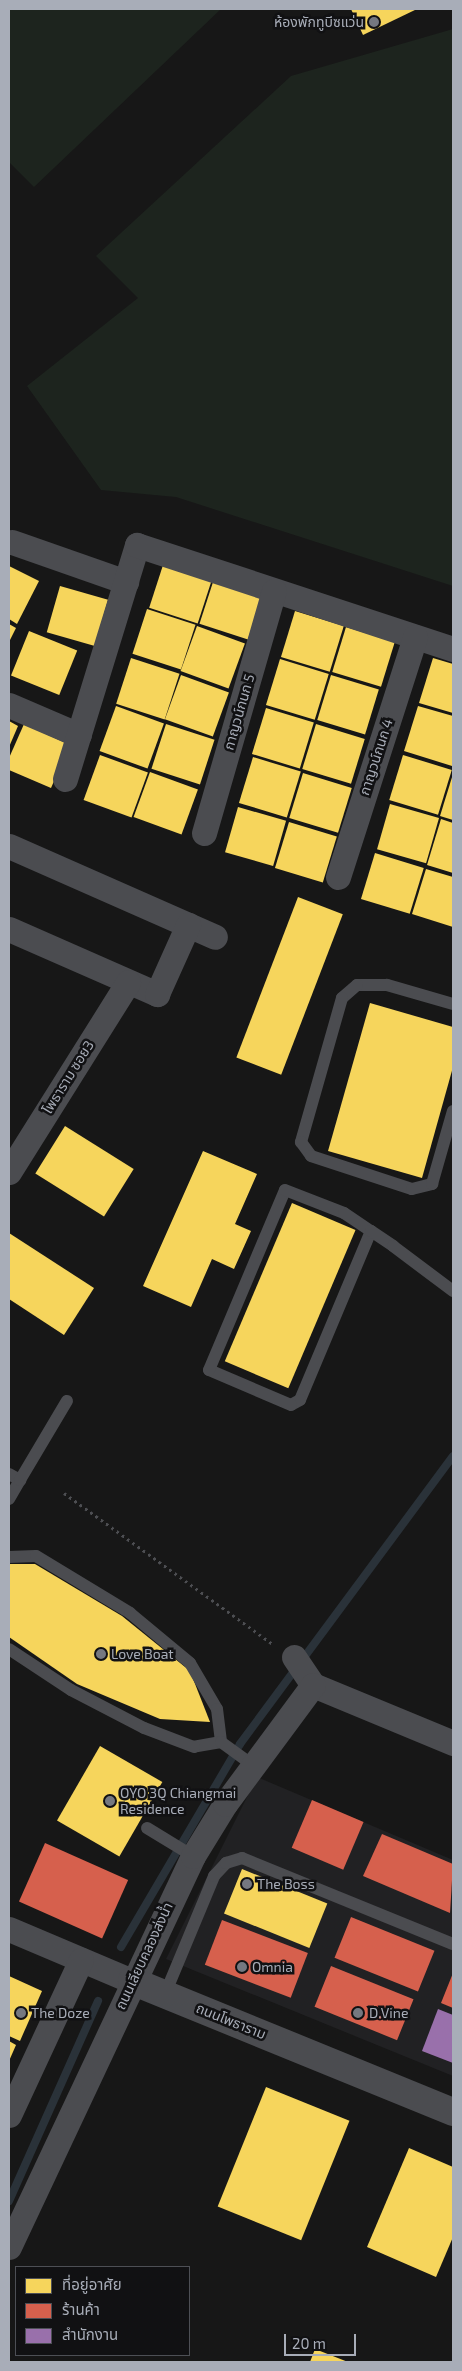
<!DOCTYPE html>
<meta charset="utf-8">
<style>
body{margin:0}
#map{position:relative;width:462px;height:2371px;overflow:hidden;background:#171717;font-family:"Exo 2","Noto Sans Thai",sans-serif}
div>[style]{position:absolute}
[style*='--x']{left:calc(var(--x)*1px);top:calc(var(--y)*1px);width:calc(var(--w)*1px);rotate:calc(var(--a)*1deg)}
.built>*{inset:0;background:#212123}
.green>*{inset:0;background:#1d241e}
.homes>*{inset:0;background:#f6d55c;transform-origin:0 0}
.shops>*{inset:0;background:#d6604d;transform-origin:0 0}
.offices>*{inset:0;background:#9970ab}
.stream>*{height:8px;margin:-4px;padding:0 4px;transform-origin:4px;border-radius:4px;background:#2a3239}
.path>*{height:3px;margin-top:-1.5px;transform-origin:0;background:repeating-linear-gradient(90deg,#4d4e52 0 2.5px,transparent 0 6.5px)}
.service>*{height:12px;margin:-6px;padding:0 6px;transform-origin:6px;border-radius:6px;background:#4b4c50}
.minor>*{height:25px;margin:-12.5px;padding:0 12.5px;transform-origin:12.5px;border-radius:12.5px;background:#4b4c50}
.tertiary>*{height:28px;margin:-14px;padding:0 14px;transform-origin:14px;border-radius:14px;background:#4b4c50}
.dots>*{width:14px;height:14px;translate:-50% -50%;box-sizing:border-box;border:2px solid #111113;border-radius:50%}
span{translate:-50% -50%;white-space:nowrap;text-align:center;line-height:1.15;-webkit-text-stroke:5px #111113;paint-order:stroke}
.poi-label{font-size:14px;color:#a8adb8}
.right{translate:-100% -50%;text-align:right}
.left{translate:0 -50%;text-align:left}
.street-label{font-size:14px;color:#a8adb8}
.frame{position:absolute;inset:0;border:10px solid #a8adb8;pointer-events:none}
.legend{position:absolute;left:15px;top:2266px;width:175px;height:90px;box-sizing:border-box;background:#111113;border:1px solid #4d4f55;margin:0;padding:6px 9px;list-style:none;font-size:15px;color:#a8adb8}
.legend li{display:flex;align-items:center;gap:10px;height:25px}
.legend b{width:25px;border:1px solid #4d4f55}
.scale{position:absolute;left:284px;top:2334px;width:72px;height:22px;box-sizing:border-box;border:2px solid #a8adb8;border-top:0;padding-left:6px;font-size:15px;line-height:18px;white-space:nowrap;color:#a8adb8;-webkit-text-stroke:4px #111113;paint-order:stroke}
</style>
<div id="map">
<div class="built">
<i style="clip-path:polygon(257px 1777px,453px 1860px,453px 2076px,166px 1959px)"></i>
</div>
<div class="green">
<i style="clip-path:polygon(9px 9px,221px 9px,34px 187px,9px 162px)"></i>
<i style="clip-path:polygon(453px 29px,453px 586px,176px 497px,101px 490px,27px 386px,138px 298px,96px 256px,291px 76px)"></i>
</div>
<div class="homes">
<i style="clip-path:polygon(351px 9px,417px 9px,363px 35px)"></i>
<i style="left:164px;top:562px;width:51px;height:48px;rotate:18deg"></i>
<i style="clip-path:polygon(9px 566px,39px 581px,17px 624px,9px 619px)"></i>
<i style="left:214px;top:579px;width:51px;height:47px;rotate:18deg"></i>
<i style="left:60px;top:586px;width:50px;height:48px;rotate:16deg"></i>
<i style="left:147px;top:609px;width:51px;height:47px;rotate:18deg"></i>
<i style="left:295px;top:611px;width:51px;height:48px;rotate:17deg"></i>
<i style="clip-path:polygon(9px 624px,16px 628px,9px 642px)"></i>
<i style="left:197px;top:626px;width:51px;height:48px;rotate:20deg"></i>
<i style="left:346px;top:627px;width:51px;height:47px;rotate:17deg"></i>
<i style="left:29px;top:631px;width:52px;height:48px;rotate:22deg"></i>
<i style="left:131px;top:658px;width:51px;height:48px;rotate:18deg"></i>
<i style="clip-path:polygon(433px 658px,453px 664px,453px 713px,419px 703px)"></i>
<i style="left:280px;top:659px;width:51px;height:48px;rotate:17deg"></i>
<i style="left:181px;top:675px;width:51px;height:47px;rotate:20deg"></i>
<i style="left:331px;top:675px;width:50px;height:47px;rotate:17deg"></i>
<i style="left:116px;top:706px;width:51px;height:48px;rotate:20deg"></i>
<i style="clip-path:polygon(418px 706px,453px 716px,452px 766px,404px 751px)"></i>
<i style="left:266px;top:708px;width:50px;height:48px;rotate:17deg"></i>
<i style="clip-path:polygon(9px 721px,18px 726px,9px 747px)"></i>
<i style="clip-path:polygon(24px 724px,70px 745px,51px 788px,9px 770px,9px 758px)"></i>
<i style="left:166px;top:724px;width:51px;height:47px;rotate:18deg"></i>
<i style="left:316px;top:724px;width:51px;height:47px;rotate:17deg"></i>
<i style="left:100px;top:755px;width:51px;height:48px;rotate:20deg"></i>
<i style="left:403px;top:755px;width:51px;height:47px;rotate:17deg"></i>
<i style="left:253px;top:757px;width:50px;height:48px;rotate:17deg"></i>
<i style="left:150px;top:772px;width:51px;height:48px;rotate:20deg"></i>
<i style="left:303px;top:773px;width:51px;height:47px;rotate:17deg"></i>
<i style="clip-path:polygon(453px 774px,453px 820px,440px 816px)"></i>
<i style="left:390px;top:804px;width:51px;height:47px;rotate:16deg"></i>
<i style="left:238px;top:807px;width:50px;height:47px;rotate:16deg"></i>
<i style="clip-path:polygon(441px 819px,453px 823px,453px 873px,427px 865px)"></i>
<i style="left:289px;top:822px;width:50px;height:48px;rotate:17deg"></i>
<i style="left:375px;top:853px;width:51px;height:48px;rotate:17deg"></i>
<i style="clip-path:polygon(426px 869px,453px 877px,453px 927px,412px 914px)"></i>
<i style="left:298px;top:897px;width:48px;height:172px;rotate:21deg"></i>
<i style="clip-path:polygon(370px 1003px,453px 1027px,453px 1067px,422px 1178px,328px 1151px)"></i>
<i style="left:65px;top:1126px;width:81px;height:56px;rotate:32deg"></i>
<i style="clip-path:polygon(203px 1151px,257px 1174px,235px 1224px,251px 1231px,234px 1269px,212px 1259px,191px 1307px,143px 1286px)"></i>
<i style="left:292px;top:1203px;width:69px;height:172px;rotate:23deg"></i>
<i style="clip-path:polygon(9px 1233px,94px 1288px,64px 1335px,9px 1299px)"></i>
<i style="clip-path:polygon(9px 1564px,35px 1564px,122px 1616px,190px 1671px,210px 1722px,160px 1719px,77px 1684px,9px 1637px)"></i>
<i style="left:100px;top:1746px;width:72px;height:86px;rotate:30deg"></i>
<i style="left:242px;top:1869px;width:92px;height:48px;rotate:22deg"></i>
<i style="clip-path:polygon(9px 1976px,42px 1991px,20px 2041px,9px 2036px)"></i>
<i style="clip-path:polygon(9px 2041px,16px 2045px,9px 2061px)"></i>
<i style="left:266px;top:2087px;width:90px;height:129px;rotate:22deg"></i>
<i style="clip-path:polygon(409px 2148px,453px 2167px,453px 2237px,436px 2277px,367px 2247px)"></i>
<i style="clip-path:polygon(315px 2349px,348px 2362px,310px 2362px)"></i>
</div>
<div class="shops">
<i style="left:312px;top:1800px;width:56px;height:52px;rotate:23deg"></i>
<i style="clip-path:polygon(382px 1834px,453px 1864px,450px 1913px,363px 1876px)"></i>
<i style="left:45px;top:1843px;width:91px;height:64px;rotate:24deg"></i>
<i style="left:351px;top:1917px;width:90px;height:44px;rotate:22deg"></i>
<i style="left:222px;top:1920px;width:92px;height:48px;rotate:21deg"></i>
<i style="left:331px;top:1966px;width:89px;height:44px;rotate:22deg"></i>
<i style="clip-path:polygon(453px 1973px,453px 2008px,441px 2003px)"></i>
</div>
<div class="offices">
<i style="clip-path:polygon(438px 2009px,453px 2015px,453px 2063px,422px 2051px)"></i>
</div>
<div class="stream">
<i style="--x:121;--y:1947;--w:235;--a:-59.6"></i>
<i style="--x:240;--y:1744;--w:358;--a:-53.5"></i>
<i style="--x:9;--y:2201;--w:219;--a:-66"></i>
</div>
<div class="path">
<i style="--x:64;--y:1493;--w:259;--a:35.9"></i>
</div>
<div class="service">
<i style="--x:453;--y:1004;--w:69;--a:-163.9"></i>
<i style="--x:387;--y:985;--w:30;--a:180"></i>
<i style="--x:357;--y:985;--w:20;--a:139"></i>
<i style="--x:342;--y:998;--w:150;--a:105.9"></i>
<i style="--x:301;--y:1142;--w:17;--a:54"></i>
<i style="--x:311;--y:1156;--w:106;--a:18.1"></i>
<i style="--x:412;--y:1189;--w:21;--a:-14"></i>
<i style="--x:432;--y:1184;--w:76;--a:-74"></i>
<i style="--x:371;--y:1231;--w:183;--a:112.8"></i>
<i style="--x:300;--y:1400;--w:10;--a:151"></i>
<i style="--x:291;--y:1405;--w:89;--a:-156.9"></i>
<i style="--x:209;--y:1370;--w:195;--a:-67.1"></i>
<i style="--x:285;--y:1190;--w:63;--a:21.3"></i>
<i style="--x:344;--y:1213;--w:32;--a:34"></i>
<i style="--x:371;--y:1231;--w:27;--a:34"></i>
<i style="--x:393;--y:1246;--w:75;--a:36.9"></i>
<i style="--x:9;--y:1474;--w:13;--a:29"></i>
<i style="--x:20;--y:1480;--w:22;--a:120"></i>
<i style="--x:20;--y:1480;--w:92;--a:-59.3"></i>
<i style="--x:9;--y:1557;--w:27;--a:-2"></i>
<i style="--x:36;--y:1556;--w:110;--a:31.2"></i>
<i style="--x:130;--y:1613;--w:78;--a:39.8"></i>
<i style="--x:190;--y:1663;--w:53;--a:59.6"></i>
<i style="--x:217;--y:1709;--w:33;--a:83"></i>
<i style="--x:221;--y:1742;--w:27;--a:170"></i>
<i style="--x:194;--y:1747;--w:53;--a:-159.2"></i>
<i style="--x:144;--y:1728;--w:82;--a:-152.5"></i>
<i style="--x:71;--y:1690;--w:74;--a:-146.5"></i>
<i style="--x:221;--y:1742;--w:39;--a:36"></i>
<i style="--x:147;--y:1828;--w:54;--a:31.3"></i>
<i style="--x:165;--y:1994;--w:128;--a:-67.4"></i>
<i style="--x:214;--y:1876;--w:18;--a:-47"></i>
<i style="--x:226;--y:1863;--w:17;--a:-17"></i>
<i style="--x:242;--y:1858;--w:228;--a:22.2"></i>
</div>
<div class="minor">
<i style="--x:12;--y:542;--w:121;--a:19.3"></i>
<i style="--x:9;--y:705;--w:76;--a:23.2"></i>
<i style="--x:65;--y:779;--w:245;--a:-72.9"></i>
<i style="--x:137;--y:545;--w:333;--a:18.2"></i>
<i style="--x:204;--y:833;--w:252;--a:-73.9"></i>
<i style="--x:9;--y:846;--w:225;--a:23.8"></i>
<i style="--x:338;--y:877;--w:252;--a:-72.2"></i>
<i style="--x:9;--y:929;--w:162;--a:23.7"></i>
<i style="--x:157;--y:994;--w:76;--a:-65.8"></i>
<i style="--x:9;--y:1172;--w:224;--a:-57.9"></i>
<i style="--x:294;--y:1657;--w:34;--a:56"></i>
<i style="--x:313;--y:1685;--w:152;--a:22.5"></i>
<i style="--x:9;--y:1929;--w:134;--a:22.9"></i>
<i style="--x:9;--y:2115;--w:171;--a:-65.1"></i>
<i style="--x:9;--y:2247;--w:432;--a:-64.8"></i>
<i style="--x:193;--y:1856;--w:61;--a:-58.4"></i>
<i style="--x:225;--y:1804;--w:148;--a:-53.5"></i>
</div>
<div class="tertiary">
<i style="--x:132;--y:1981;--w:347;--a:22.2"></i>
</div>
<div class="dots">
<i style="left:374px;top:22px;background:#757880"></i>
<i style="left:101px;top:1654px;background:#757880"></i>
<i style="left:110px;top:1801px;background:#757880"></i>
<i style="left:247px;top:1884px;background:#757880"></i>
<i style="left:242px;top:1967px;background:#757880"></i>
<i style="left:21px;top:2013px;background:#757880"></i>
<i style="left:358px;top:2013px;background:#757880"></i>
</div>
<div class="poi-label">
<span class="right" style="left:364px;top:22px">ห้องพักทูบีซแว่น</span>
<span class="left" style="left:111px;top:1654px">Love Boat</span>
<span class="left" style="left:120px;top:1801px">OYO 3Q Chiangmai<br>Residence</span>
<span class="left" style="left:257px;top:1884px">The Boss</span>
<span class="left" style="left:252px;top:1967px">Omnia</span>
<span class="left" style="left:31px;top:2013px">The Doze</span>
<span class="left" style="left:369px;top:2013px">D.Vine</span>
</div>
<div class="street-label">
<span style="left:239px;top:712px;rotate:-74deg">กาญวน์กนก 5</span>
<span style="left:376px;top:757px;rotate:-72deg">กาญวน์กนก 4</span>
<span style="left:68px;top:1077px;rotate:-58deg">โพธาราม ซอย3</span>
<span style="left:144px;top:1956px;rotate:-65deg">ถนนเลียบคลองส่งน้ำ</span>
<span style="left:231px;top:2021px;rotate:22deg">ถนนโพธาราม</span>
</div>
<div class="frame"></div>
<ul class="legend">
<li><b style="height:14px;background:#f6d55c"></b>ที่อยู่อาศัย</li>
<li><b style="height:14px;background:#d6604d"></b>ร้านค้า</li>
<li><b style="height:14px;background:#9970ab"></b>สำนักงาน</li>
</ul>
<div class="scale">20 m</div>
</div>
